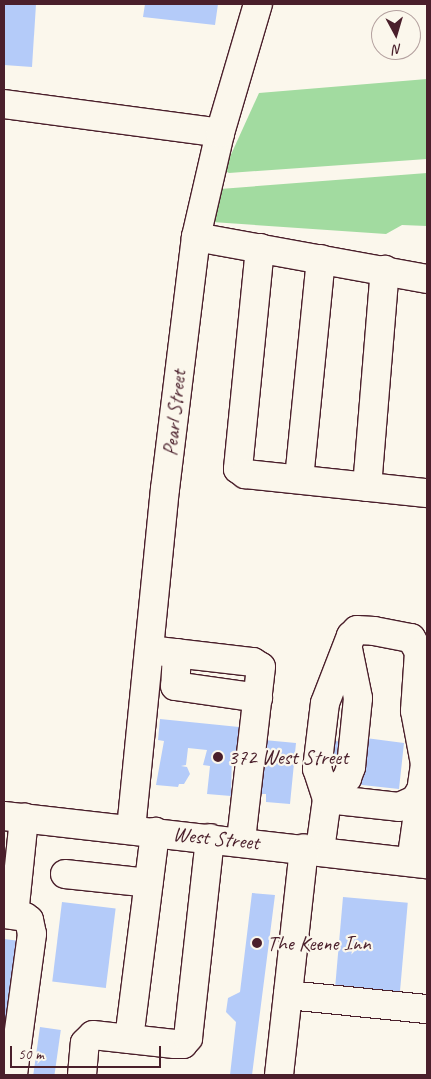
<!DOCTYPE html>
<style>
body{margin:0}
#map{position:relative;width:431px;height:1079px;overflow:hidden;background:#fbf7ec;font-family:Caveat,sans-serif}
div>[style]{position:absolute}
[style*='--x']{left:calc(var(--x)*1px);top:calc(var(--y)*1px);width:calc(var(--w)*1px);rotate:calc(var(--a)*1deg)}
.green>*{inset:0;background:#a2dba0}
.building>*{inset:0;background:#b4cbf9;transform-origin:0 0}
.roads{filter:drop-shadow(1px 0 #4a1f2b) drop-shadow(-1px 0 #4a1f2b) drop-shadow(0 1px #4a1f2b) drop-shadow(0 -1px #4a1f2b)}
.minor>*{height:28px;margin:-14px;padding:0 14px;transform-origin:14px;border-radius:14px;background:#fbf7ec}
.dots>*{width:14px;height:14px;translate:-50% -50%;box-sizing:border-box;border:2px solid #fbf7ec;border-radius:50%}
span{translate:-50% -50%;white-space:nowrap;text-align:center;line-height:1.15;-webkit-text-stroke:4.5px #fbf7ec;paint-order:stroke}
.street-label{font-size:21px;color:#4a1f2b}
.poi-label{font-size:21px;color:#4a1f2b}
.left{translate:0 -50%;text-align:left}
.frame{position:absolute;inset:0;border:5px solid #4a1f2b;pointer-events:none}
.north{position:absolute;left:371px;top:10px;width:50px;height:50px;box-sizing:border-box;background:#fbf7ec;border:1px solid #b4a19f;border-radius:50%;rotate:174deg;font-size:14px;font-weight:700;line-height:20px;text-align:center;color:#4a1f2b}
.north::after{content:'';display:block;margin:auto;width:18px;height:22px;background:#4a1f2b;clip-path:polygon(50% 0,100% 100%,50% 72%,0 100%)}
.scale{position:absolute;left:10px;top:1046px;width:151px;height:22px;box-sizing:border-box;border:2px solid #4a1f2b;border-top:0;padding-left:6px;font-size:15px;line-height:18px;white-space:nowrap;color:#4a1f2b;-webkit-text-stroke:4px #fbf7ec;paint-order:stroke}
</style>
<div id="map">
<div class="green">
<i style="clip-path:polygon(427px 79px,427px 159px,229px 173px,224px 170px,259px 93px)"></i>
<i style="clip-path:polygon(427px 173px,427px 226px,402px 225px,386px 234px,212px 222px,220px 189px)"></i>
</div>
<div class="building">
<i style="clip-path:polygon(4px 4px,36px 4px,32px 67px,4px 65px)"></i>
<i style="clip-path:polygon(145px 4px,218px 4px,215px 25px,143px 17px)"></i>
<i style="clip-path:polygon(160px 719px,239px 727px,237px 752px,232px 752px,231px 796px,207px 794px,210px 766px,203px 765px,207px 750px,188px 748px,186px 765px,181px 766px,187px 767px,190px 774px,184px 784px,179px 784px,178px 787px,156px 785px,164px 741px,158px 740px)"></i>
<i style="clip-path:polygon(358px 737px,404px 743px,399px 789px,353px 784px,356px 764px,325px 760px,328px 740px,357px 744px)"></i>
<i style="clip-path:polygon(264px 740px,296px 743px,290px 804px,266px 802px,266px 794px,259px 794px)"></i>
<i style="clip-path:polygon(252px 893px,275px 895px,252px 1075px,230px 1075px,236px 1022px,226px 1012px,228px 998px,240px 992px)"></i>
<i style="left:343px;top:897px;width:65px;height:93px;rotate:5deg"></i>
<i style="left:62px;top:902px;width:54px;height:80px;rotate:7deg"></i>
<i style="clip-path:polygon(4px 939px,20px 941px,5px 1038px,4px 1038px)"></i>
<i style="left:40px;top:1027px;width:21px;height:48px;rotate:8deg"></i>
</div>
<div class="roads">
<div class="minor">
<i style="--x:4;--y:104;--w:218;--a:7.6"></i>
<i style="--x:196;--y:237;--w:235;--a:10.3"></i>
<i style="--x:260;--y:248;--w:222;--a:95.7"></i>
<i style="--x:238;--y:469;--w:9;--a:36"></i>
<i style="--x:245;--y:474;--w:183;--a:6"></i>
<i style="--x:299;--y:479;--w:221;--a:-84.3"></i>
<i style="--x:367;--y:487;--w:218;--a:-85.3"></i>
<i style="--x:149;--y:650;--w:105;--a:6.6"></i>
<i style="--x:253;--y:662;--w:9;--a:32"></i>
<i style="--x:261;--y:667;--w:175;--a:96.6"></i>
<i style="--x:177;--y:653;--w:33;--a:93"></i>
<i style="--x:175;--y:686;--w:84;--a:8.2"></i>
<i style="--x:327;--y:799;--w:29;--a:-46"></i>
<i style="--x:347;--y:778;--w:12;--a:-70"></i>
<i style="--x:351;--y:767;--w:69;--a:-84.2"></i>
<i style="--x:358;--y:698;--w:50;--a:-101.5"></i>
<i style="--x:327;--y:799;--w:72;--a:6.3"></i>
<i style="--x:399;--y:807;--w:17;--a:-24"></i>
<i style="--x:415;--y:800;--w:12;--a:-59"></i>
<i style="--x:4;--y:816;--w:426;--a:6.5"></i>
<i style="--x:131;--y:829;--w:342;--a:-84.3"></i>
<i style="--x:165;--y:489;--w:254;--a:-83"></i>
<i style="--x:196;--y:237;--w:107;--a:-77"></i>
<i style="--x:220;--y:133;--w:134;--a:-73.6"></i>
<i style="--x:320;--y:850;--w:51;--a:-82.2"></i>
<i style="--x:327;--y:799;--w:32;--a:-108"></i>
<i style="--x:317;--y:769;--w:66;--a:-83.1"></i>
<i style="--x:325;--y:703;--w:72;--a:-68.8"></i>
<i style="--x:351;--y:636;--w:8;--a:-45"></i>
<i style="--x:357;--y:630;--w:17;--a:3"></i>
<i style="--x:374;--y:631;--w:38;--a:11"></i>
<i style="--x:411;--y:638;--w:16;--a:60"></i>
<i style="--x:419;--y:652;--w:59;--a:93.9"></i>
<i style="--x:415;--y:711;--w:54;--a:79.3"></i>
<i style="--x:425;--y:764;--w:99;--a:98.1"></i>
<i style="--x:65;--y:874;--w:84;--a:6.1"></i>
<i style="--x:4;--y:914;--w:21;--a:8"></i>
<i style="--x:25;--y:917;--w:5;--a:37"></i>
<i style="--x:29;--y:920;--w:14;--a:78"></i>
<i style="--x:32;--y:934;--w:142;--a:97.7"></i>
<i style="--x:14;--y:915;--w:98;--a:-84.1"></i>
<i style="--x:288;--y:995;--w:140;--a:5.8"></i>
<i style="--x:129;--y:1039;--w:209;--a:-82.8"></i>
<i style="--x:82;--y:1075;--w:32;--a:-85"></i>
<i style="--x:85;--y:1043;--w:11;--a:-45"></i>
<i style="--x:93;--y:1035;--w:82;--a:6.3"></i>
<i style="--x:175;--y:1044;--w:8;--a:0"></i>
<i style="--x:183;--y:1044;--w:8;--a:-50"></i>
<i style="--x:188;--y:1038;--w:201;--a:-83.7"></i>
<i style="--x:279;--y:1075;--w:228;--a:-83.7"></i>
</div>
</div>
<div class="dots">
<i style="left:218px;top:757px;background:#4a1f2b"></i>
<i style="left:257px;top:943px;background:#4a1f2b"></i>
</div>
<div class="street-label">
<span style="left:174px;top:413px;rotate:-84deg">Pearl Street</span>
<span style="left:216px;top:838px;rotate:6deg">West Street</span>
</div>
<div class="poi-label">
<span class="left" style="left:228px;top:757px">372 West Street</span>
<span class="left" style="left:267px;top:943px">The Keene Inn</span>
</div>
<div class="frame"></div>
<div class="north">N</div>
<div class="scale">50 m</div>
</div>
